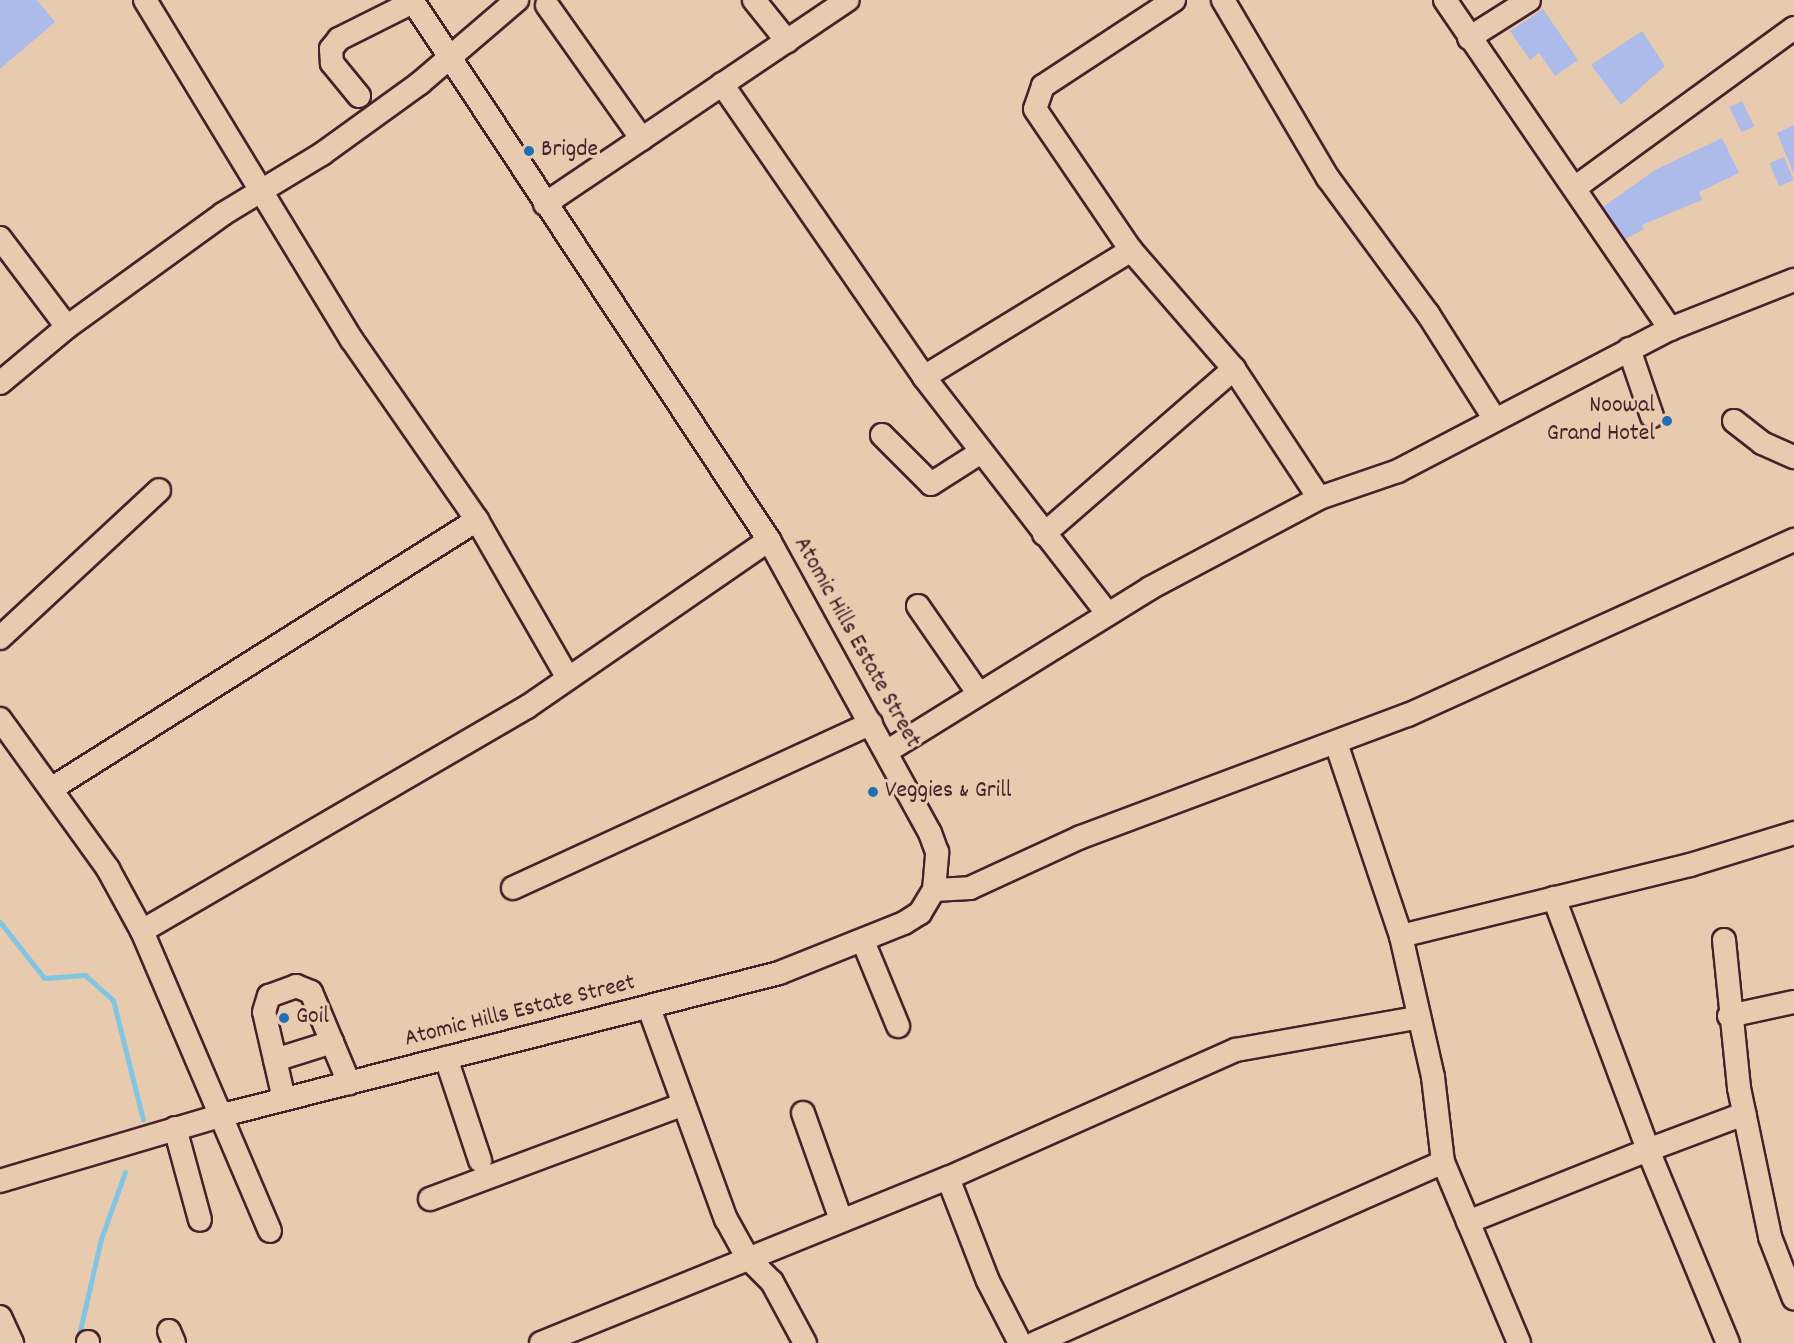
<!DOCTYPE html>
<style>
body{margin:0}
#map{position:relative;width:1794px;height:1343px;overflow:hidden;background:#e8cbaf;font-family:Dekko,sans-serif}
div>[style]{position:absolute}
[style*='--x']{left:calc(var(--x)*1px);top:calc(var(--y)*1px);width:calc(var(--w)*1px);rotate:calc(var(--a)*1deg)}
.stream>*{height:5px;margin:-2.5px;padding:0 2.5px;transform-origin:2.5px;border-radius:2.5px;background:#82c5e3}
.building>*{inset:0;background:#adbbeb;transform-origin:0 0}
.roads{filter:drop-shadow(2px 0 #4a1f2b) drop-shadow(-2px 0 #4a1f2b) drop-shadow(0 2px #4a1f2b) drop-shadow(0 -2px #4a1f2b)}
.minor>*{height:22px;margin:-11px;padding:0 11px;transform-origin:11px;border-radius:11px;background:#e8cbaf}
.dots>*{width:16px;height:16px;translate:-50% -50%;box-sizing:border-box;border:3px solid #e8cbaf;border-radius:50%}
span{translate:-50% -50%;white-space:nowrap;text-align:center;line-height:1.15;-webkit-text-stroke:6px #e8cbaf;paint-order:stroke}
.poi-label{font-size:24px;color:#4a1f2b}
.left{translate:0 -50%;text-align:left}
.right{translate:-100% -50%;text-align:right}
.street-label{font-size:24px;color:#4a1f2b}
</style>
<div id="map">
<div class="stream">
<i style="--x:0;--y:922;--w:71;--a:51.8"></i>
<i style="--x:44;--y:978;--w:41;--a:-4.2"></i>
<i style="--x:85;--y:975;--w:38;--a:42"></i>
<i style="--x:113;--y:1000;--w:123;--a:75.9"></i>
<i style="--x:77;--y:1343;--w:107;--a:-77"></i>
<i style="--x:101;--y:1239;--w:71;--a:-70.3"></i>
</div>
<div class="building">
<i style="clip-path:polygon(0 0,37px 0,55px 22px,0 69px)"></i>
<i style="clip-path:polygon(1543px 9px,1578px 60px,1555px 76px,1539px 53px,1530px 60px,1510px 31px)"></i>
<i style="clip-path:polygon(1642px 31px,1665px 66px,1621px 105px,1591px 65px)"></i>
<i style="left:1742px;top:101px;width:28px;height:14px;rotate:64deg"></i>
<i style="clip-path:polygon(1794px 125px,1794px 174px,1777px 133px)"></i>
<i style="clip-path:polygon(1722px 138px,1739px 173px,1699px 192px,1702px 200px,1642px 225px,1644px 229px,1625px 239px,1603px 207px,1655px 170px)"></i>
<i style="left:1784px;top:157px;width:25px;height:16px;rotate:67deg"></i>
</div>
<div class="roads">
<div class="minor">
<i style="--x:145;--y:0;--w:398;--a:58.7"></i>
<i style="--x:352;--y:340;--w:219;--a:55.2"></i>
<i style="--x:477;--y:520;--w:182;--a:60.1"></i>
<i style="--x:754;--y:0;--w:53;--a:51.2"></i>
<i style="--x:1174;--y:0;--w:157;--a:146.7"></i>
<i style="--x:1043;--y:86;--w:24;--a:109"></i>
<i style="--x:1035;--y:109;--w:171;--a:55.8"></i>
<i style="--x:1131;--y:250;--w:157;--a:49.1"></i>
<i style="--x:1234;--y:369;--w:154;--a:56.6"></i>
<i style="--x:1223;--y:0;--w:207;--a:59.5"></i>
<i style="--x:1328;--y:178;--w:169;--a:53.7"></i>
<i style="--x:1428;--y:314;--w:123;--a:57.6"></i>
<i style="--x:1445;--y:0;--w:399;--a:55.6"></i>
<i style="--x:547;--y:5;--w:164;--a:54.7"></i>
<i style="--x:1469;--y:38;--w:71;--a:-32.3"></i>
<i style="--x:722;--y:84;--w:356;--a:55.4"></i>
<i style="--x:924;--y:377;--w:300;--a:52.2"></i>
<i style="--x:359;--y:96;--w:43;--a:-129.3"></i>
<i style="--x:332;--y:63;--w:14;--a:-94"></i>
<i style="--x:331;--y:49;--w:13;--a:-51"></i>
<i style="--x:339;--y:39;--w:83;--a:-26.6"></i>
<i style="--x:1576;--y:187;--w:270;--a:-36.1"></i>
<i style="--x:545;--y:204;--w:365;--a:-34"></i>
<i style="--x:0;--y:238;--w:111;--a:53"></i>
<i style="--x:1629;--y:349;--w:71;--a:71.1"></i>
<i style="--x:924;--y:377;--w:243;--a:-31.5"></i>
<i style="--x:0;--y:383;--w:87;--a:-39.9"></i>
<i style="--x:67;--y:327;--w:193;--a:-35.9"></i>
<i style="--x:223;--y:214;--w:116;--a:-31.2"></i>
<i style="--x:322;--y:154;--w:121;--a:-35.9"></i>
<i style="--x:420;--y:83;--w:128;--a:-40.6"></i>
<i style="--x:1734;--y:421;--w:36;--a:38"></i>
<i style="--x:1762;--y:443;--w:35;--a:24"></i>
<i style="--x:882;--y:435;--w:69;--a:45"></i>
<i style="--x:931;--y:484;--w:59;--a:-32.6"></i>
<i style="--x:1044;--y:534;--w:252;--a:-41"></i>
<i style="--x:918;--y:606;--w:107;--a:55.3"></i>
<i style="--x:0;--y:638;--w:217;--a:-42.9"></i>
<i style="--x:0;--y:719;--w:185;--a:54.2"></i>
<i style="--x:108;--y:869;--w:71;--a:61.3"></i>
<i style="--x:142;--y:931;--w:326;--a:66.9"></i>
<i style="--x:1336;--y:743;--w:204;--a:71.4"></i>
<i style="--x:1401;--y:936;--w:145;--a:77.2"></i>
<i style="--x:1433;--y:1077;--w:86;--a:83.3"></i>
<i style="--x:1443;--y:1162;--w:196;--a:67.2"></i>
<i style="--x:886;--y:752;--w:311;--a:-31.8"></i>
<i style="--x:1150;--y:588;--w:191;--a:-28"></i>
<i style="--x:1319;--y:498;--w:83;--a:-18.9"></i>
<i style="--x:1398;--y:471;--w:307;--a:-27.6"></i>
<i style="--x:1670;--y:329;--w:133;--a:-21.6"></i>
<i style="--x:51;--y:789;--w:504;--a:-32.27"></i>
<i style="--x:513;--y:888;--w:394;--a:-24.7"></i>
<i style="--x:934;--y:890;--w:36;--a:-3"></i>
<i style="--x:970;--y:888;--w:122;--a:-24.7"></i>
<i style="--x:1081;--y:837;--w:349;--a:-20.5"></i>
<i style="--x:1408;--y:715;--w:424;--a:-24.4"></i>
<i style="--x:1554;--y:898;--w:269;--a:69.5"></i>
<i style="--x:1648;--y:1150;--w:103;--a:-20.6"></i>
<i style="--x:142;--y:931;--w:445;--a:-30.2"></i>
<i style="--x:527;--y:707;--w:294;--a:-34.6"></i>
<i style="--x:1401;--y:936;--w:298;--a:-13.8"></i>
<i style="--x:1690;--y:865;--w:109;--a:-17.1"></i>
<i style="--x:1724;--y:940;--w:149;--a:84.2"></i>
<i style="--x:1739;--y:1088;--w:152;--a:78.2"></i>
<i style="--x:1770;--y:1237;--w:66;--a:68.8"></i>
<i style="--x:863;--y:941;--w:92;--a:67.6"></i>
<i style="--x:649;--y:1008;--w:225;--a:70"></i>
<i style="--x:726;--y:1219;--w:43;--a:61.1"></i>
<i style="--x:747;--y:1257;--w:35;--a:45"></i>
<i style="--x:772;--y:1282;--w:69;--a:61.6"></i>
<i style="--x:1729;--y:1016;--w:66;--a:-12.2"></i>
<i style="--x:446;--y:1058;--w:108;--a:71.6"></i>
<i style="--x:275;--y:1060;--w:60;--a:-17.5"></i>
<i style="--x:284;--y:1099;--w:89;--a:-102.9"></i>
<i style="--x:264;--y:1012;--w:17;--a:-73"></i>
<i style="--x:269;--y:996;--w:29;--a:-20"></i>
<i style="--x:296;--y:986;--w:16;--a:22"></i>
<i style="--x:311;--y:992;--w:99;--a:67.3"></i>
<i style="--x:803;--y:1113;--w:114;--a:70.4"></i>
<i style="--x:175;--y:1128;--w:95;--a:74.8"></i>
<i style="--x:948;--y:1178;--w:110;--a:68.8"></i>
<i style="--x:988;--y:1281;--w:70;--a:62.7"></i>
<i style="--x:0;--y:1181;--w:228;--a:-16.5"></i>
<i style="--x:219;--y:1116;--w:578;--a:-14.32"></i>
<i style="--x:779;--y:973;--w:135;--a:-21.8"></i>
<i style="--x:904;--y:923;--w:19;--a:-32"></i>
<i style="--x:920;--y:913;--w:27;--a:-59"></i>
<i style="--x:934;--y:890;--w:38;--a:-85"></i>
<i style="--x:937;--y:852;--w:20;--a:-110"></i>
<i style="--x:930;--y:833;--w:334;--a:-118.8"></i>
<i style="--x:769;--y:540;--w:647;--a:-123.47"></i>
<i style="--x:430;--y:1199;--w:269;--a:-20.5"></i>
<i style="--x:1468;--y:1222;--w:194;--a:-21.8"></i>
<i style="--x:1648;--y:1150;--w:209;--a:67.5"></i>
<i style="--x:0;--y:1317;--w:29;--a:65"></i>
<i style="--x:169;--y:1331;--w:13;--a:67"></i>
<i style="--x:88;--y:1342;--w:1;--a:90"></i>
<i style="--x:541;--y:1343;--w:439;--a:-22.1"></i>
<i style="--x:948;--y:1178;--w:315;--a:-24"></i>
<i style="--x:1236;--y:1050;--w:183;--a:-10.1"></i>
<i style="--x:1035;--y:1343;--w:446;--a:-23.9"></i>
</div>
</div>
<div class="dots">
<i style="left:529px;top:151px;background:#1f6fb2"></i>
<i style="left:1667px;top:421px;background:#1f6fb2"></i>
<i style="left:873px;top:792px;background:#1f6fb2"></i>
<i style="left:284px;top:1018px;background:#1f6fb2"></i>
</div>
<div class="poi-label">
<span class="left" style="left:541px;top:151px">Brigde</span>
<span class="right" style="left:1655px;top:421px">Noowal<br>Grand Hotel</span>
<span class="left" style="left:885px;top:792px">Veggies &amp; Grill</span>
<span class="left" style="left:296px;top:1018px">Goil</span>
</div>
<div class="street-label">
<span style="left:856px;top:643px;rotate:61deg">Atomic Hills Estate Street</span>
<span style="left:520px;top:1012px;rotate:-14deg">Atomic Hills Estate Street</span>
</div>
</div>
